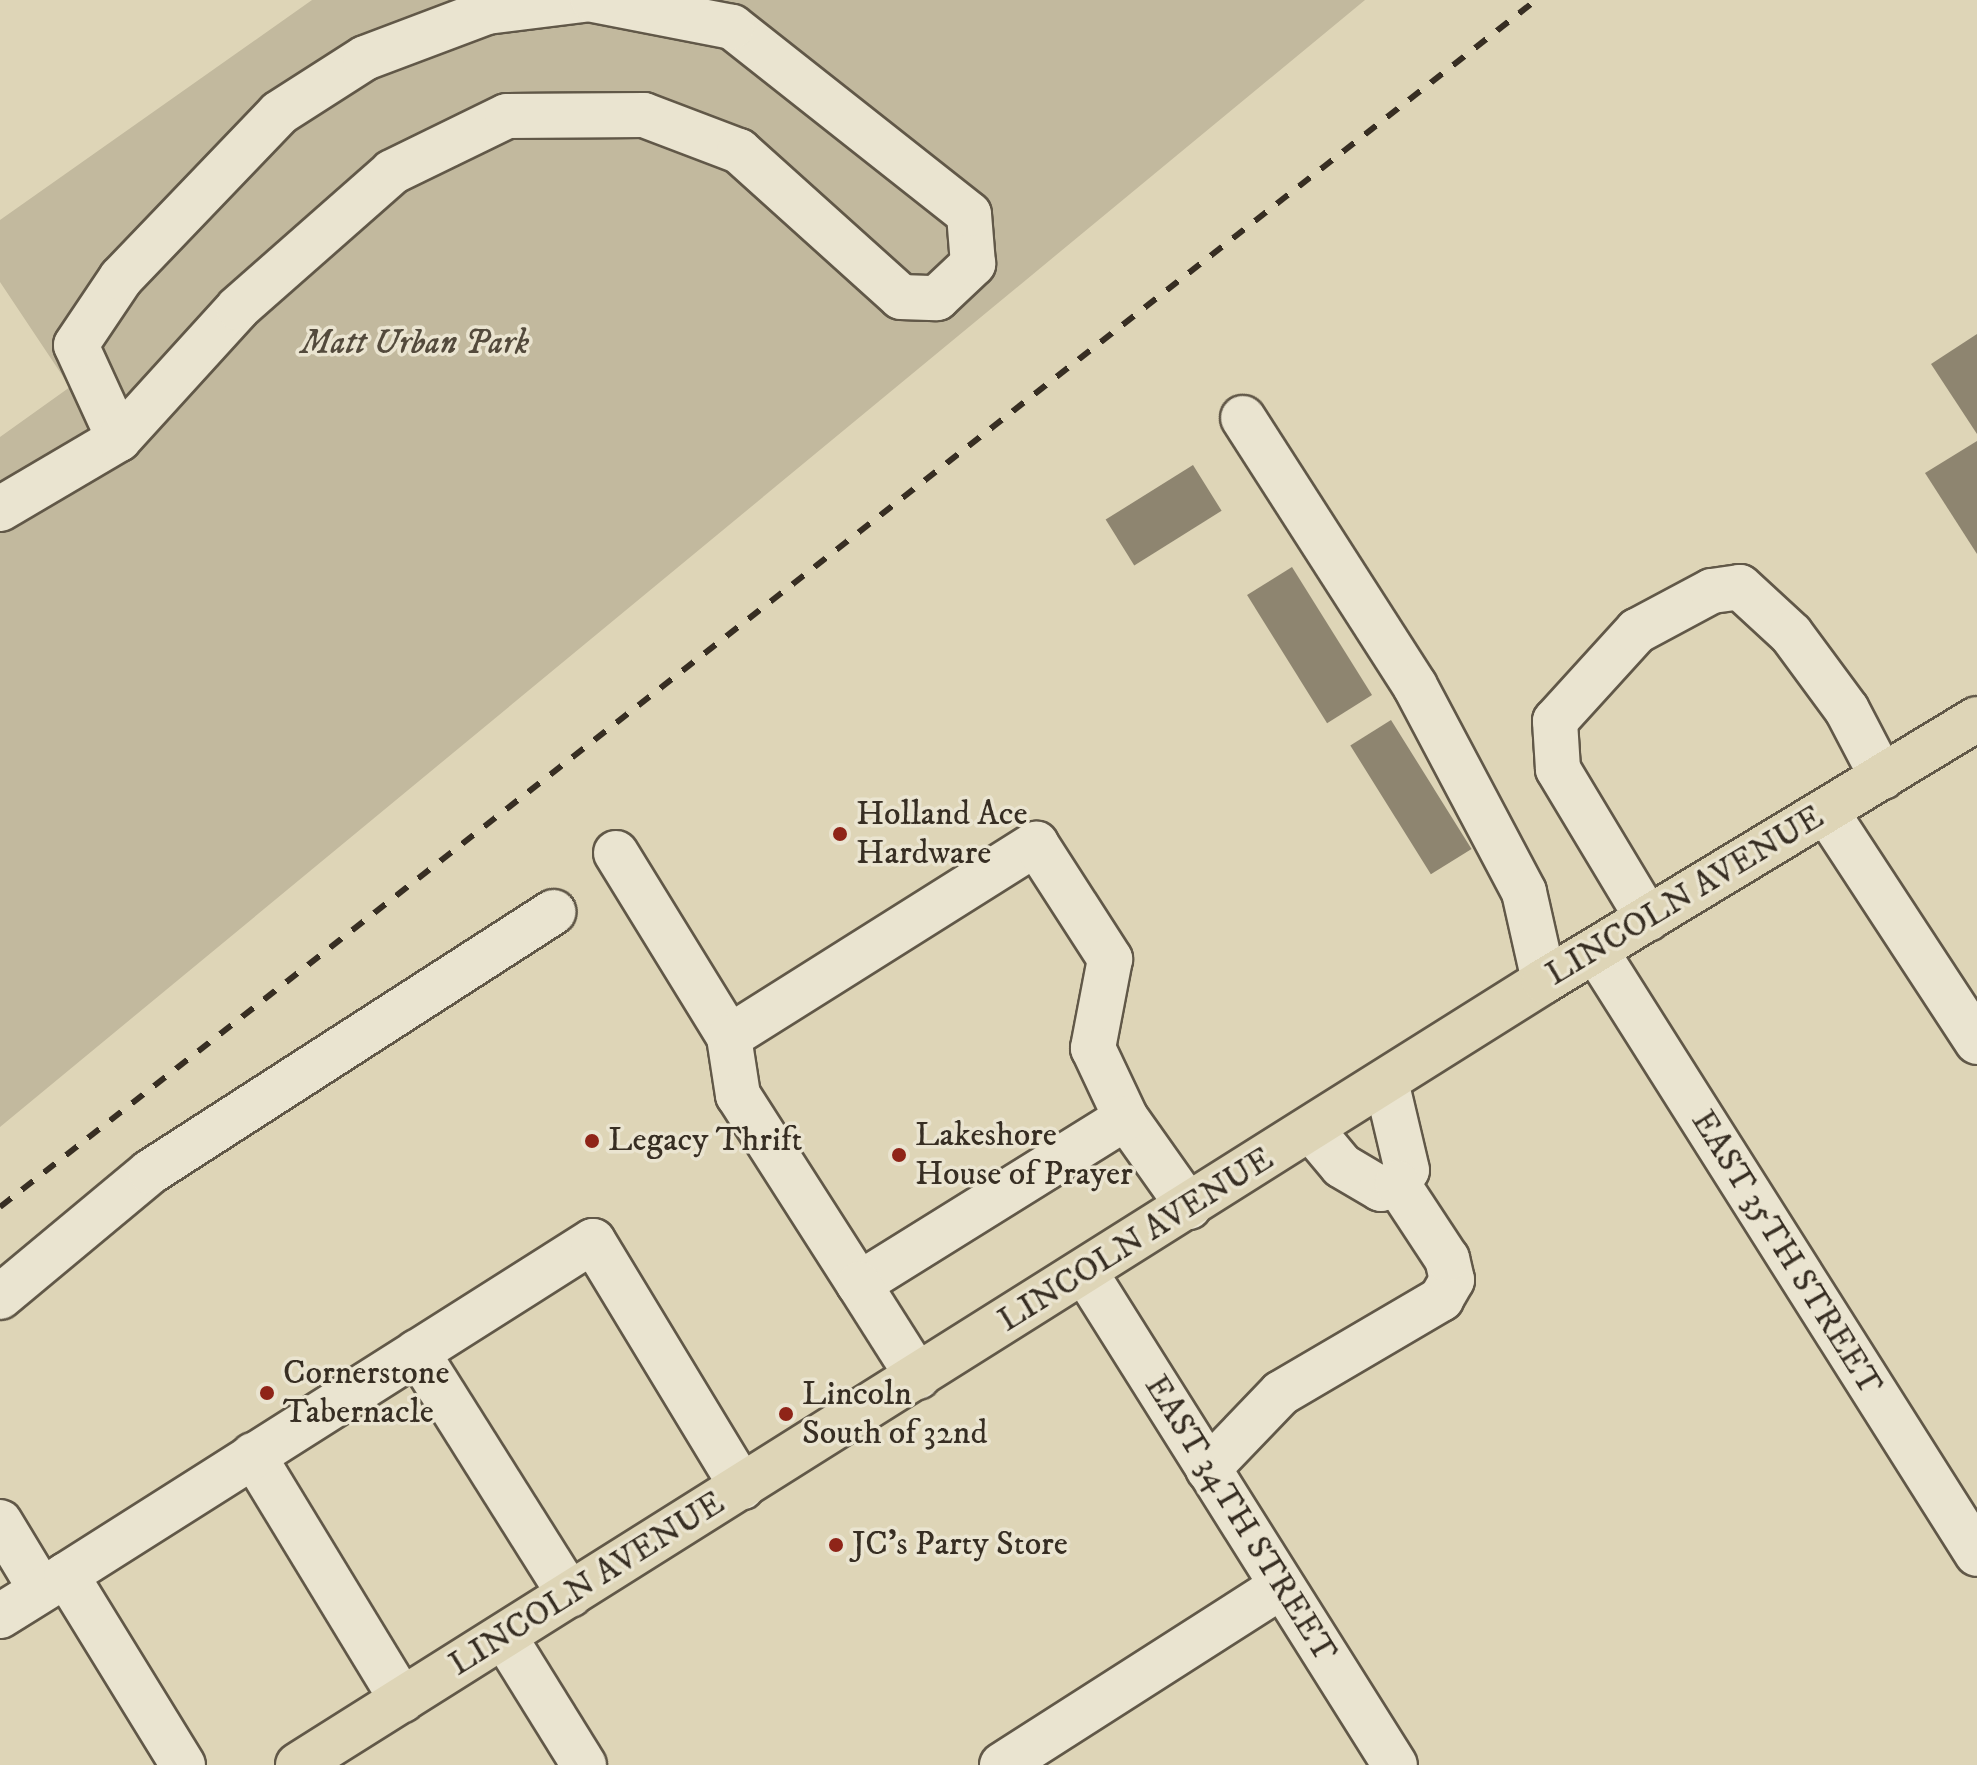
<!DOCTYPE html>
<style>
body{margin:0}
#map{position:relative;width:1977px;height:1765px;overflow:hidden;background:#ded5b7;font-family:"IM FELL DW Pica",serif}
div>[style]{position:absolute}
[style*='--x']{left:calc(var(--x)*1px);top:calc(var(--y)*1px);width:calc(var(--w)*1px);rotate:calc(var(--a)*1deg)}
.green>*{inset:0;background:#c2b99e}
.building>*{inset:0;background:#8e8570;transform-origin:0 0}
.roads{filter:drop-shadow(2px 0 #615848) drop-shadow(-2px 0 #615848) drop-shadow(0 2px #615848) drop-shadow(0 -2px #615848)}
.minor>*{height:44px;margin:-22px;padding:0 22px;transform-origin:22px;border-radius:22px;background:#eae4d0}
.major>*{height:44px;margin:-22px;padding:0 22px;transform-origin:22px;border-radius:22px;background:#ded5b7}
.rail>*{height:6px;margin-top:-3px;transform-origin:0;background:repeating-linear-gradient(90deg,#372e23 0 14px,transparent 0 28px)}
.dots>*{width:22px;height:22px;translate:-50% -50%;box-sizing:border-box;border:4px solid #eae4d0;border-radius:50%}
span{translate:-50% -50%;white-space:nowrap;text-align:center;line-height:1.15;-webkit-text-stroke:7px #eae4d0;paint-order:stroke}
.park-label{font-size:34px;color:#534a3c;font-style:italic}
.poi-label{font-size:34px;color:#372e23}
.left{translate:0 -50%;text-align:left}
.street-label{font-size:34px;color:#372e23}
</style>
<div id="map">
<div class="green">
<i style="clip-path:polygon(312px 0,1365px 0,0 1127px,0 437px,70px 387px,0 282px,0 220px)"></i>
</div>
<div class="building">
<i style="clip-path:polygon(1977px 334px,1977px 434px,1931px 364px)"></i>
<i style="clip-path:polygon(1977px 441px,1977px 554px,1925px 473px)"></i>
<i style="left:1193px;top:465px;width:54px;height:103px;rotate:58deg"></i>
<i style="left:1292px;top:567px;width:151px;height:53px;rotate:58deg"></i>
<i style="left:1391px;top:720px;width:152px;height:48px;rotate:58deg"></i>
</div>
<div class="roads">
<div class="minor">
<i style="--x:1243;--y:418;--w:318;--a:57.3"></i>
<i style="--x:1415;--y:686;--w:233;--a:62.1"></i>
<i style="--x:1524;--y:892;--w:91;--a:77.3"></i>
<i style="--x:119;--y:439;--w:103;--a:-114.6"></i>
<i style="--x:76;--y:345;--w:81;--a:-56.1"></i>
<i style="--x:121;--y:278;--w:228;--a:-46.2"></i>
<i style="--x:279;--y:113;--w:102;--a:-32.6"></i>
<i style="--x:365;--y:58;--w:130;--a:-20.7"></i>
<i style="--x:487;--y:12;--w:97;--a:-7.1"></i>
<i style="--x:0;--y:509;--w:138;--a:-30.5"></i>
<i style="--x:119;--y:439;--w:177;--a:-47.7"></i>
<i style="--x:238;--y:308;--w:205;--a:-41.4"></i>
<i style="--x:392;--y:172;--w:128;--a:-26"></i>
<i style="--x:507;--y:116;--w:137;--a:-0.4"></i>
<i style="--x:644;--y:115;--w:102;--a:20.8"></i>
<i style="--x:739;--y:151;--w:218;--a:42"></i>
<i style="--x:901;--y:297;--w:36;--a:2"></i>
<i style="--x:937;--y:298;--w:50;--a:-43.4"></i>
<i style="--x:973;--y:264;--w:50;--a:-94.6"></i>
<i style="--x:969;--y:214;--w:302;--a:-141.7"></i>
<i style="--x:732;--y:27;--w:142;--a:-169"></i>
<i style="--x:1826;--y:811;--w:276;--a:56.8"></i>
<i style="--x:616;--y:853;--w:216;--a:58.4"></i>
<i style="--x:729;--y:1037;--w:363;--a:-32.2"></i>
<i style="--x:1036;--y:844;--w:137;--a:57.2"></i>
<i style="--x:1110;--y:959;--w:91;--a:100.8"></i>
<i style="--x:1093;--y:1048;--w:77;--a:64.8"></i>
<i style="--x:1126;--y:1118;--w:109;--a:54.7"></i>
<i style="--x:1648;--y:919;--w:175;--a:-121"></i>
<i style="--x:1558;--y:769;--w:48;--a:-93.6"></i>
<i style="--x:1555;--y:721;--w:122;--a:-47.7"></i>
<i style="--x:1637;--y:631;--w:85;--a:-28.1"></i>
<i style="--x:1712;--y:591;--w:28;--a:-8"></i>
<i style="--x:1740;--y:587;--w:69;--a:42.7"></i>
<i style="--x:1791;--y:634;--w:94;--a:53.6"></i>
<i style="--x:1847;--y:710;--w:76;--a:62.4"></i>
<i style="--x:1596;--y:951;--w:713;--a:57.71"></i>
<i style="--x:729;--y:1037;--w:59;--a:81.2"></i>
<i style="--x:738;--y:1095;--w:224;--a:57.4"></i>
<i style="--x:859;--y:1284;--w:314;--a:-31.9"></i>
<i style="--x:1311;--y:1129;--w:48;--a:50"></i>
<i style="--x:1342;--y:1166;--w:45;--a:30.5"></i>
<i style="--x:1381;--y:1189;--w:17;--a:-21"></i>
<i style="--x:1397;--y:1183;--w:16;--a:-52"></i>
<i style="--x:1407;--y:1170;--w:91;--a:-103.3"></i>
<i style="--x:1085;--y:1272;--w:582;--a:57.84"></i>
<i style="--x:859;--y:1284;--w:110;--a:57.6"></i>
<i style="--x:0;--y:1297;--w:195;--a:-39.8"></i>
<i style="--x:150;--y:1172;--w:480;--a:-32.8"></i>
<i style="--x:417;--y:1352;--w:287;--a:57.8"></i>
<i style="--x:253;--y:1455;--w:287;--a:58.7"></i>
<i style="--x:1208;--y:1469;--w:105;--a:-46.2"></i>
<i style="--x:1281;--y:1393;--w:186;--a:-30.4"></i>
<i style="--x:1441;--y:1299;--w:22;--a:-60"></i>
<i style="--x:1452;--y:1280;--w:22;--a:-103"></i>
<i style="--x:1447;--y:1259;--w:91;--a:-123.3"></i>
<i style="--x:0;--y:1522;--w:79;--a:58.9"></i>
<i style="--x:0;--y:1616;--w:78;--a:-31.8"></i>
<i style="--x:504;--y:1636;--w:152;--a:58.2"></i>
<i style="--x:183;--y:1765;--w:223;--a:-121.6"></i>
<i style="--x:66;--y:1575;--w:624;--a:-32.37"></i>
<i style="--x:593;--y:1241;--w:288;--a:58.8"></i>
<i style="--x:1002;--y:1765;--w:332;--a:-32.6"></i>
</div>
<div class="major">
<i style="--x:298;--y:1765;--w:1472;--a:-32.18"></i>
<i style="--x:1544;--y:981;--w:506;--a:-31.18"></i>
</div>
</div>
<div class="rail">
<i style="--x:0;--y:1207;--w:1953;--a:-38.16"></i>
</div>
<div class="dots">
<i style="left:840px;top:834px;background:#8f2418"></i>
<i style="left:592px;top:1141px;background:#8f2418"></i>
<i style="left:899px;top:1155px;background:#8f2418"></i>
<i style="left:267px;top:1393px;background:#8f2418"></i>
<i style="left:786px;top:1414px;background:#8f2418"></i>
<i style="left:836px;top:1545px;background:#8f2418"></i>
</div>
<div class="park-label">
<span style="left:415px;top:344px">Matt Urban Park</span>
</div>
<div class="poi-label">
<span class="left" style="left:856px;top:834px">Holland Ace<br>Hardware</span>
<span class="left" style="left:915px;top:1155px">Lakeshore<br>House of Prayer</span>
<span class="left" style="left:608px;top:1141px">Legacy Thrift</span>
<span class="left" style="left:283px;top:1393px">Cornerstone<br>Tabernacle</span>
<span class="left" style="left:802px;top:1414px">Lincoln<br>South of 32nd</span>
<span class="left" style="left:852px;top:1545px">JC's Party Store</span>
</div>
<div class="street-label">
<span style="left:1685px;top:896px;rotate:-31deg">LINCOLN AVENUE</span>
<span style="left:1136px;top:1240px;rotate:-32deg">LINCOLN AVENUE</span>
<span style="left:1786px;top:1253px;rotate:58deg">EAST 35TH STREET</span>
<span style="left:1240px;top:1519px;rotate:58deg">EAST 34TH STREET</span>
<span style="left:587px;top:1584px;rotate:-32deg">LINCOLN AVENUE</span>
</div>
</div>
